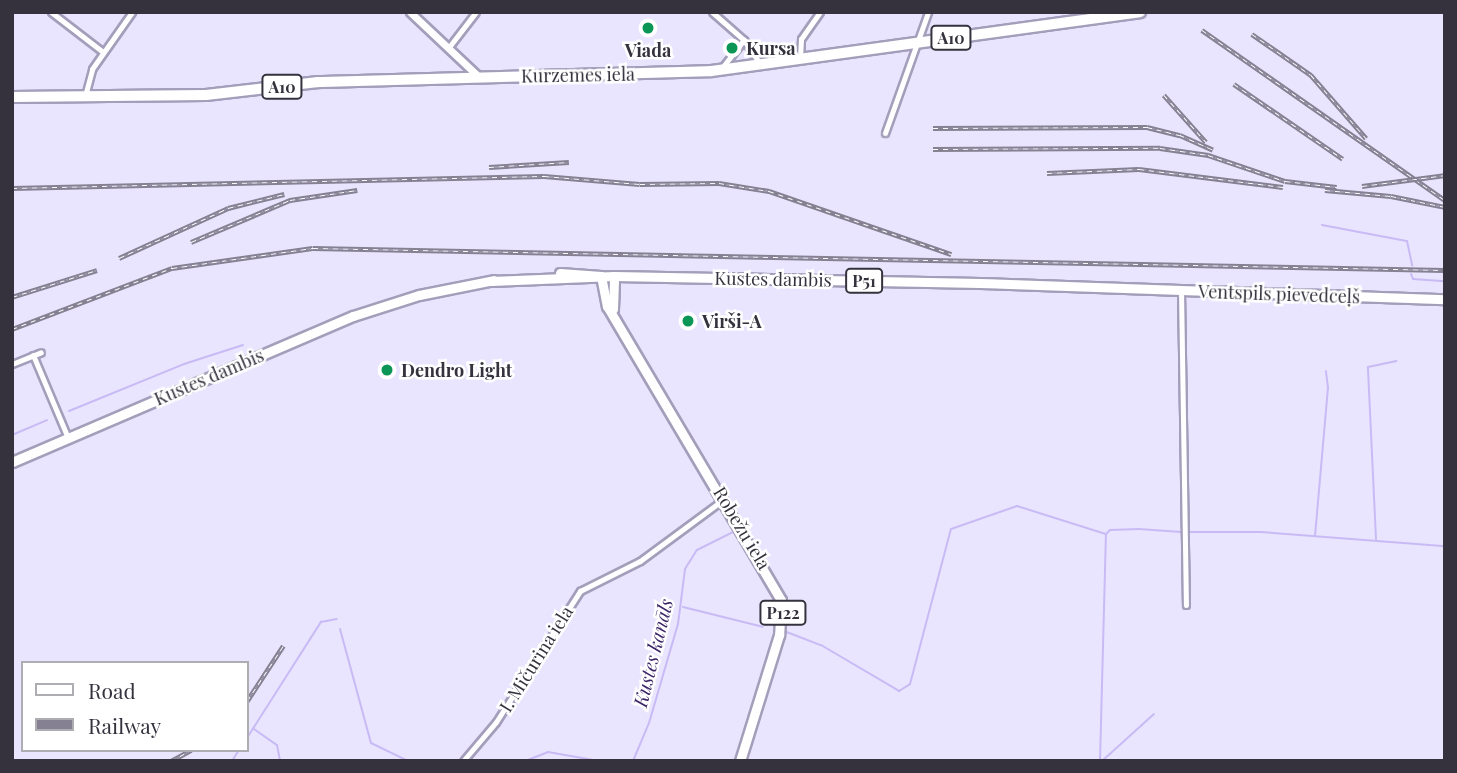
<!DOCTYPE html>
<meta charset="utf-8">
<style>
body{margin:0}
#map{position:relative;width:1457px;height:773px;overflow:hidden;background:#eae5fe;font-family:"Playfair Display",serif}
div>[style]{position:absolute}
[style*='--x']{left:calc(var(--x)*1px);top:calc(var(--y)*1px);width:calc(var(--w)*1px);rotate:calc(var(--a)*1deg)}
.stream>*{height:2px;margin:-1px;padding:0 1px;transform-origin:1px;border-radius:1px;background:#c8bbf5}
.roads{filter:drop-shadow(2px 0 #a49ebb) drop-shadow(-2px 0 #a49ebb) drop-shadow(0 2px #a49ebb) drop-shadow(0 -2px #a49ebb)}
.minor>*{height:5px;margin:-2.5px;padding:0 2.5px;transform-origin:2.5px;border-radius:2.5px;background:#fff}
.tertiary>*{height:7px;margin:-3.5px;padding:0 3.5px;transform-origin:3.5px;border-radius:3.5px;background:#fff}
.primary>*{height:9px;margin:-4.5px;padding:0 4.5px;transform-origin:4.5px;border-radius:4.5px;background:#fff}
.trunk>*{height:10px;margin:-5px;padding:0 5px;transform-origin:5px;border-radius:5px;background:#fff}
.rail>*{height:4.5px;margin-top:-2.25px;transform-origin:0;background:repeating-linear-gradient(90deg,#fff 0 5px,#858192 0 10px);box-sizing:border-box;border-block:2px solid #858192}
.dots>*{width:19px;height:19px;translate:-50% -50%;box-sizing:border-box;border:4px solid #fff;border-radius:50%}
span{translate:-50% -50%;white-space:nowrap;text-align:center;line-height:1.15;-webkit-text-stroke:5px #fff;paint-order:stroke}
.shield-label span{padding:2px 5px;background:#fff;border:2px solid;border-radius:5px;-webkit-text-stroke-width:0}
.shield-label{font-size:16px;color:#35323e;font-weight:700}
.poi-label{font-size:18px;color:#35323e;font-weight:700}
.left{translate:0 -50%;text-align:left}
.street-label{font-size:18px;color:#35323e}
.water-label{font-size:19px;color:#3c2668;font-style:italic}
.frame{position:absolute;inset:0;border:14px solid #35323e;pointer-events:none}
.legend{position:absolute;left:21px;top:661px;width:228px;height:91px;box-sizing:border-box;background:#fff;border:2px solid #aeadb2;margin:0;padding:9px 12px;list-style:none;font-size:21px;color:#35323e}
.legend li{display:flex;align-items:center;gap:14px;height:35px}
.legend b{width:35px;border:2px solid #aeadb2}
</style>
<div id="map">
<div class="stream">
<i style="--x:1322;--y:225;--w:86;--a:10.7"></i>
<i style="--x:1407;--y:241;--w:25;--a:78"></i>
<i style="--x:1411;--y:274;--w:5;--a:68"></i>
<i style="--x:1413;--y:279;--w:32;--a:4"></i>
<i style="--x:69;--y:411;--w:124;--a:-22.2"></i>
<i style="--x:184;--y:364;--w:62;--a:-17.9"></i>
<i style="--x:12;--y:435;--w:38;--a:-23"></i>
<i style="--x:1188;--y:532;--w:73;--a:0"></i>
<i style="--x:1261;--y:532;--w:185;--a:4.4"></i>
<i style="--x:1315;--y:536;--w:149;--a:-85"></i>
<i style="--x:1328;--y:388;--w:17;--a:-97"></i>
<i style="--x:1376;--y:539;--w:172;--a:-92.7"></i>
<i style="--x:1368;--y:367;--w:29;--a:-12"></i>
<i style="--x:683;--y:607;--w:82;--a:14"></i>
<i style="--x:340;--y:629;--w:118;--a:74.8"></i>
<i style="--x:371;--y:743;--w:41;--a:25.9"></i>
<i style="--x:784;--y:631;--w:40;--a:21"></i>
<i style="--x:821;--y:645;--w:91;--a:30.5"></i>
<i style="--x:899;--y:691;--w:13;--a:-32"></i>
<i style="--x:910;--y:684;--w:160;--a:-75.2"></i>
<i style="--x:951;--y:529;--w:70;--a:-19.2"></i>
<i style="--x:1017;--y:506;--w:93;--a:17.5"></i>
<i style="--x:254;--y:729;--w:28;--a:35"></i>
<i style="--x:277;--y:745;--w:16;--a:79"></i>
<i style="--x:247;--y:738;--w:138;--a:-57.5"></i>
<i style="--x:321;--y:622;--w:16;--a:-11"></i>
<i style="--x:232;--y:761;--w:13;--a:-58"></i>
<i style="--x:525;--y:761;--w:25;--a:-21"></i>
<i style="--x:548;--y:752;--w:52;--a:10"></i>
<i style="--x:633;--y:761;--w:41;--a:-67.2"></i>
<i style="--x:649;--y:723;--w:103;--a:-73.7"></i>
<i style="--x:678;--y:624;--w:55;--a:-82.7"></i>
<i style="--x:685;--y:569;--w:22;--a:-58"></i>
<i style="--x:697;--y:550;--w:40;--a:-26.6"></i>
<i style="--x:1100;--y:761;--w:227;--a:-88.5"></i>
<i style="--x:1106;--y:534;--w:6;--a:-45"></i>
<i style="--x:1110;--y:530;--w:29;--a:-2"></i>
<i style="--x:1139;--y:529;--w:42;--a:4.1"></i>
<i style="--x:1102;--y:761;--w:70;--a:-42.1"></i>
</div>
<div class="roads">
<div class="minor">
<i style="--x:51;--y:12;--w:66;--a:37.6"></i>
<i style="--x:712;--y:12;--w:43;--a:41.2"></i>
<i style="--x:744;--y:40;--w:30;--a:56"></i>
<i style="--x:449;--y:47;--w:44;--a:-52.4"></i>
<i style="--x:800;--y:58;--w:19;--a:-87"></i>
<i style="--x:801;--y:39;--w:33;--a:-55"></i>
<i style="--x:721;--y:69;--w:37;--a:-52"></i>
<i style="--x:85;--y:96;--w:28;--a:-75"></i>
<i style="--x:92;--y:69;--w:70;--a:-54.9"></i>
<i style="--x:885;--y:133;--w:128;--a:-70.4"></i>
<i style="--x:1181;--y:290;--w:315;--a:89.1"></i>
<i style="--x:33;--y:355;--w:90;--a:67.1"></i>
<i style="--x:12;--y:364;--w:31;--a:-22"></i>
<i style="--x:463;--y:761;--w:51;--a:-49.8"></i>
<i style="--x:496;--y:722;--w:156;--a:-57.3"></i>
<i style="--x:580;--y:591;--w:67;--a:-26.6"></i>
<i style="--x:640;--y:561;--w:104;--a:-36.4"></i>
</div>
<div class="tertiary">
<i style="--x:410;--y:12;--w:95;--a:43.3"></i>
</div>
<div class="primary">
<i style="--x:560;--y:273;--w:41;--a:4.2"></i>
<i style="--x:601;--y:276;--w:31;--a:79"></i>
<i style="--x:607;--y:306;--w:342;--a:59.4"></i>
<i style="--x:781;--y:600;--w:35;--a:93"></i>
<i style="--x:779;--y:635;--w:132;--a:107.2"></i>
<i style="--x:491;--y:281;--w:123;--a:-2.3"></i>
<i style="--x:614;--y:276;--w:366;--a:1.1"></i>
<i style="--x:980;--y:283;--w:465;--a:2"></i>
<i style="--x:613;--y:309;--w:33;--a:-88"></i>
<i style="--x:12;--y:462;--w:371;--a:-23.2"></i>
<i style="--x:353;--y:316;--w:69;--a:-17.7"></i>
<i style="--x:419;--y:295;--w:76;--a:-11.3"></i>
</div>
<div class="trunk">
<i style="--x:12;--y:97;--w:194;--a:-0.6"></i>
<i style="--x:206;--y:95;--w:113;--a:-6.6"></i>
<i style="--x:318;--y:82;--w:393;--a:-1.6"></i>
<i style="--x:711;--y:71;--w:433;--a:-7.8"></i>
</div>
</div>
<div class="rail">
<i style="--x:1202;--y:30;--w:297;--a:35"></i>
<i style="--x:1252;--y:34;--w:72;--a:34.8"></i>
<i style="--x:1311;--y:75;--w:84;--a:48.9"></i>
<i style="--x:1234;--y:84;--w:132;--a:34.5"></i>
<i style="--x:1164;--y:95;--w:63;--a:48.2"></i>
<i style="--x:933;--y:128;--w:214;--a:-0.3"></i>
<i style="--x:1147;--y:127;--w:34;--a:14"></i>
<i style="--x:1180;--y:135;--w:36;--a:24"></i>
<i style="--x:933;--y:149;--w:227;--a:-0.3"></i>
<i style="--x:1160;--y:148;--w:49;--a:8.3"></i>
<i style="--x:1208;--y:155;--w:81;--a:18.7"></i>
<i style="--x:1285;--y:181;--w:52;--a:6.6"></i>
<i style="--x:489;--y:167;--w:80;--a:-3.6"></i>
<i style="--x:1047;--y:173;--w:92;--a:-2.5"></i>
<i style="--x:1139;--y:169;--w:145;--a:7.1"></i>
<i style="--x:1362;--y:186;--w:84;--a:-7.5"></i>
<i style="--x:12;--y:188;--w:532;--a:-1.29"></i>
<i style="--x:544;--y:176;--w:96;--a:4.8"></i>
<i style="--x:640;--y:184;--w:79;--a:-0.7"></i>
<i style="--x:719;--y:183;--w:51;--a:9.1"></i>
<i style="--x:769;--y:191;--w:193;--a:19.1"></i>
<i style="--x:1325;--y:190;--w:66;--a:5.2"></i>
<i style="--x:1391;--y:196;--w:55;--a:11.5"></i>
<i style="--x:191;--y:242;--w:108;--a:-23"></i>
<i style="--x:290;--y:200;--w:68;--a:-8.5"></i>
<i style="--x:119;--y:258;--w:120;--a:-24.6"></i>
<i style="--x:228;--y:208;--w:58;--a:-14"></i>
<i style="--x:12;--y:297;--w:89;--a:-17.6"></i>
<i style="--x:12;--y:329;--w:171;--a:-20.9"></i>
<i style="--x:172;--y:268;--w:142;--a:-8.1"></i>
<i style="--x:313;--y:248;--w:1132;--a:1.11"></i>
<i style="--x:247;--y:701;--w:66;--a:-56.8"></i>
<i style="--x:171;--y:761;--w:23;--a:-29"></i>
</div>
<div class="dots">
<i style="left:648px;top:28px;background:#0b9656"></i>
<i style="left:732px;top:48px;background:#0b9656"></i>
<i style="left:688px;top:321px;background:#0b9656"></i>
<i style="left:387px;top:370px;background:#0b9656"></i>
</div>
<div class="shield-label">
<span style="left:951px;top:38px">A10</span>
<span style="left:282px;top:87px">A10</span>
<span style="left:864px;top:281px">P51</span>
<span style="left:783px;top:613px">P122</span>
</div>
<div class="poi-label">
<span class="left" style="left:746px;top:48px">Kursa</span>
<span style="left:648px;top:50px">Viada</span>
<span class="left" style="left:702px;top:321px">Virši-A</span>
<span class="left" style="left:401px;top:370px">Dendro Light</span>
</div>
<div class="street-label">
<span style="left:578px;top:75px;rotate:-1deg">Kurzemes iela</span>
<span style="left:773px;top:279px;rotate:1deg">Kustes dambis</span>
<span style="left:1279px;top:294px;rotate:2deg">Ventspils pievedceļš</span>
<span style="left:209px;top:377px;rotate:-23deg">Kustes dambis</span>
<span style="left:742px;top:528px;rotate:59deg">Robežu iela</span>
<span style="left:536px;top:659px;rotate:-58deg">I. Mičurina iela</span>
</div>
<div class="water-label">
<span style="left:653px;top:653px;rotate:-76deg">Kustes kanāls</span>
</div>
<div class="frame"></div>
<ul class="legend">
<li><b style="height:9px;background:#fff"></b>Road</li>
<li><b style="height:9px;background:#858192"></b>Railway</li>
</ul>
</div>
